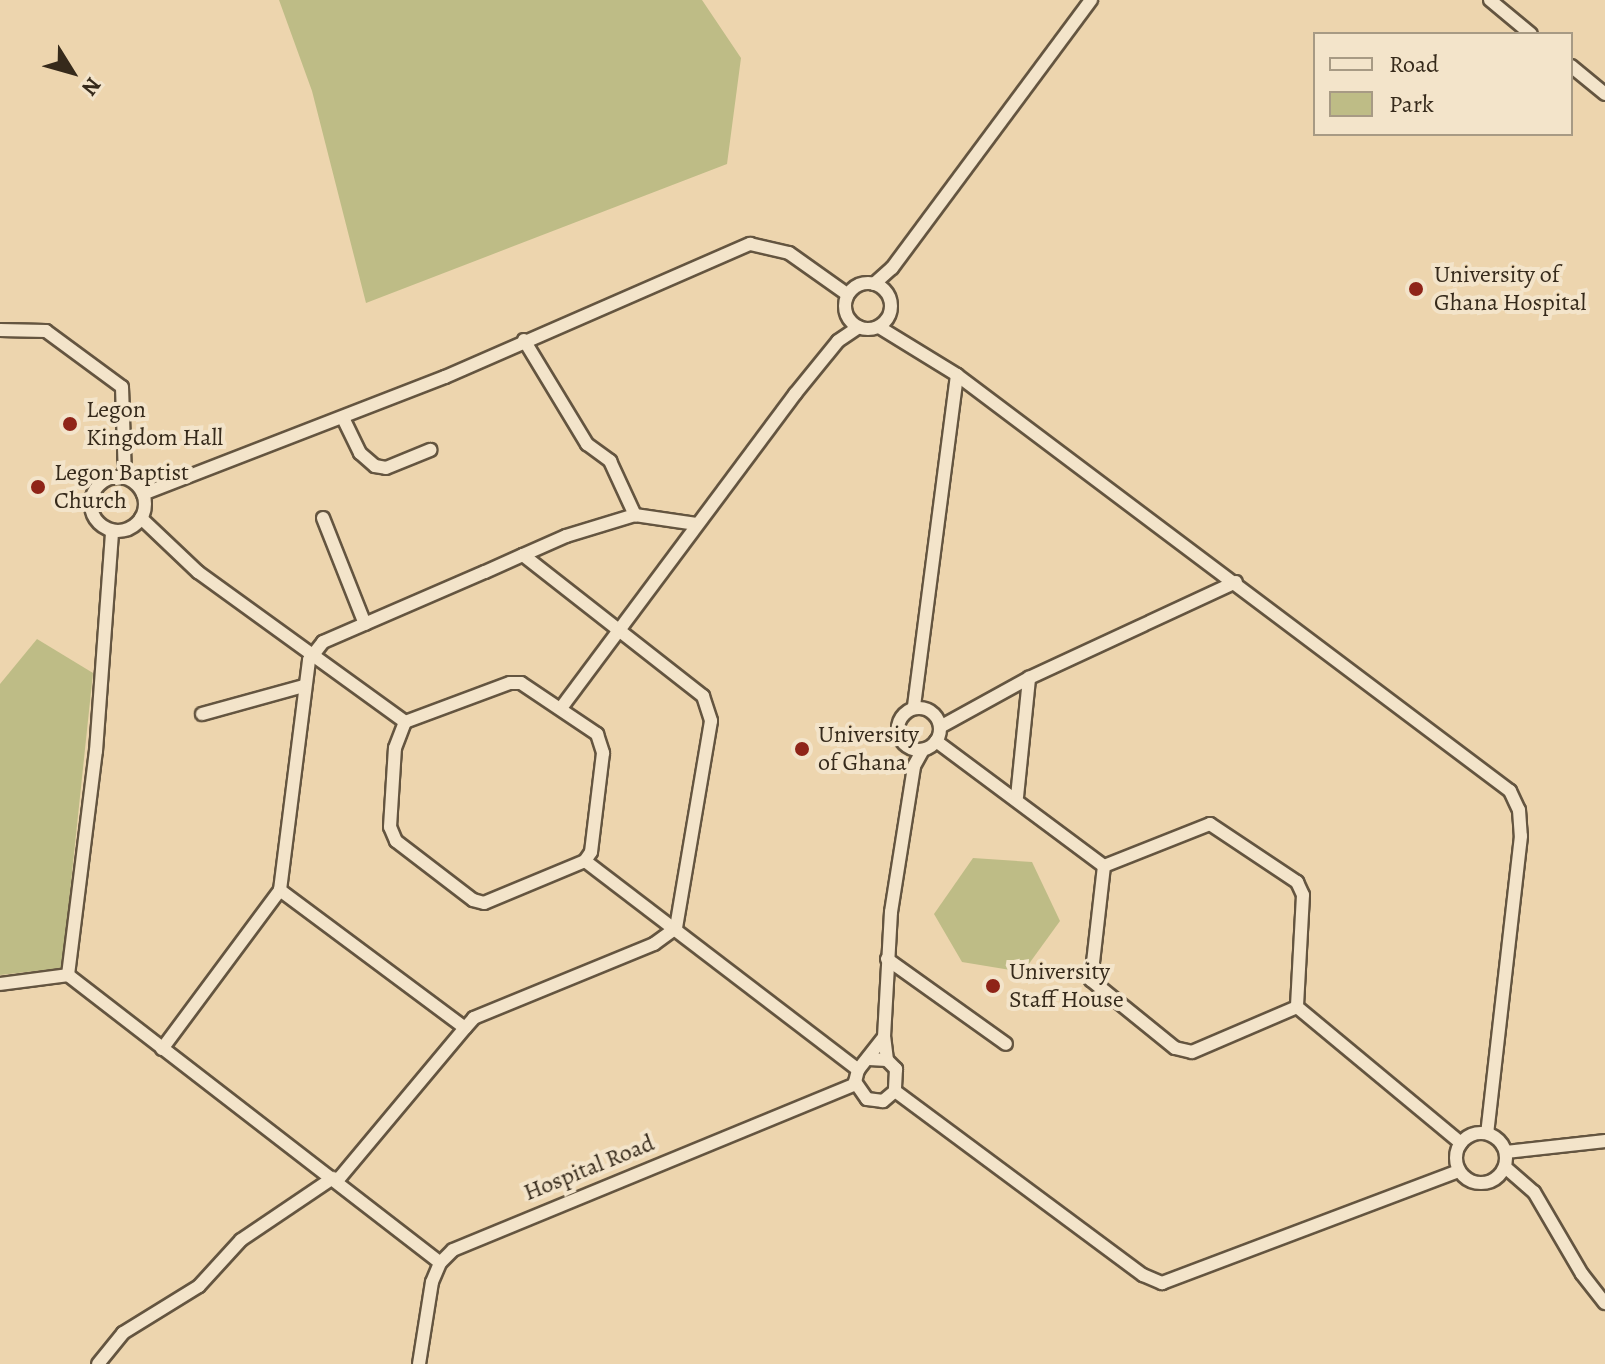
<!DOCTYPE html>
<style>
body{margin:0}
#map{position:relative;width:1605px;height:1364px;overflow:hidden;background:#edd5ae;font-family:Alegreya,serif}
div>[style]{position:absolute}
[style*='--x']{left:calc(var(--x)*1px);top:calc(var(--y)*1px);width:calc(var(--w)*1px);rotate:calc(var(--a)*1deg)}
.green>*{inset:0;background:#bebc86}
.roads{filter:drop-shadow(2px 0 #645540) drop-shadow(-2px 0 #645540) drop-shadow(0 2px #645540) drop-shadow(0 -2px #645540)}
.street>*{height:12px;margin:-6px;padding:0 6px;transform-origin:6px;border-radius:6px;background:#f3e4ca}
.street>.ring{margin:-6px;padding:0;box-sizing:content-box;background:none;border:12px solid #f3e4ca;border-radius:50%}
.dots>*{width:22px;height:22px;translate:-50% -50%;box-sizing:border-box;border:4px solid #f3e4ca;border-radius:50%}
span{translate:-50% -50%;white-space:nowrap;text-align:center;line-height:1.15;-webkit-text-stroke:8px #f3e4ca;paint-order:stroke}
.poi-label{font-size:24px;color:#362a1b}
.left{translate:0 -50%;text-align:left}
.street-label{font-size:24px;color:#362a1b}
.legend{position:absolute;left:1313px;top:32px;width:260px;height:104px;box-sizing:border-box;background:#f3e4ca;border:2px solid #a79a84;margin:0;padding:10px 14px;list-style:none;font-size:24px;color:#362a1b}
.legend li{display:flex;align-items:center;gap:16px;height:40px}
.legend b{width:40px;border:2px solid #a79a84}
.north{position:absolute;left:32px;top:32px;width:80px;height:80px;-webkit-text-stroke:6px #f3e4ca;paint-order:stroke;rotate:127deg;font-size:22px;font-weight:700;line-height:32px;text-align:center;color:#362a1b}
.north::after{content:'';display:block;margin:auto;width:28px;height:36px;background:#362a1b;clip-path:polygon(50% 0,100% 100%,50% 72%,0 100%)}
</style>
<div id="map">
<div class="green">
<i style="clip-path:polygon(279px 0,702px 0,741px 58px,727px 164px,366px 303px,312px 91px)"></i>
<i style="clip-path:polygon(37px 639px,93px 673px,62px 968px,0 975px,0 684px)"></i>
<i style="clip-path:polygon(973px 858px,1032px 862px,1060px 921px,1023px 972px,962px 962px,934px 914px)"></i>
</div>
<div class="roads">
<div class="street">
<i style="--x:1490;--y:0;--w:53;--a:39.7"></i>
<i style="--x:1571;--y:66;--w:44;--a:39.5"></i>
<i class="ring" style="left:845px;top:283px;width:34px;height:34px"></i>
<i style="--x:874;--y:284;--w:24;--a:-42"></i>
<i style="--x:892;--y:268;--w:334;--a:-53.4"></i>
<i style="--x:879;--y:327;--w:92;--a:31.6"></i>
<i style="--x:957;--y:375;--w:335;--a:97.4"></i>
<i style="--x:0;--y:330;--w:46;--a:1.2"></i>
<i style="--x:46;--y:331;--w:94;--a:36.4"></i>
<i style="--x:122;--y:387;--w:91;--a:88.1"></i>
<i style="--x:524;--y:340;--w:122;--a:58.8"></i>
<i style="--x:587;--y:444;--w:29;--a:36"></i>
<i style="--x:610;--y:461;--w:60;--a:65.2"></i>
<i style="--x:957;--y:375;--w:692;--a:36.95"></i>
<i style="--x:1510;--y:791;--w:21;--a:65"></i>
<i style="--x:1519;--y:810;--w:26;--a:86"></i>
<i style="--x:1521;--y:836;--w:299;--a:96.5"></i>
<i style="--x:343;--y:418;--w:39;--a:64"></i>
<i style="--x:360;--y:453;--w:20;--a:41"></i>
<i style="--x:375;--y:466;--w:11;--a:10"></i>
<i style="--x:386;--y:468;--w:48;--a:-22.2"></i>
<i class="ring" style="left:91px;top:477px;width:42px;height:42px"></i>
<i style="--x:143;--y:494;--w:324;--a:-21.2"></i>
<i style="--x:445;--y:377;--w:333;--a:-23.6"></i>
<i style="--x:750;--y:244;--w:40;--a:13"></i>
<i style="--x:789;--y:253;--w:72;--a:35.4"></i>
<i style="--x:141;--y:518;--w:79;--a:43.5"></i>
<i style="--x:198;--y:572;--w:256;--a:35.9"></i>
<i style="--x:323;--y:518;--w:114;--a:68.4"></i>
<i style="--x:523;--y:555;--w:229;--a:38.1"></i>
<i style="--x:703;--y:696;--w:26;--a:72"></i>
<i style="--x:711;--y:721;--w:210;--a:99.6"></i>
<i style="--x:676;--y:928;--w:27;--a:144"></i>
<i style="--x:654;--y:944;--w:195;--a:157.7"></i>
<i style="--x:474;--y:1018;--w:13;--a:132"></i>
<i style="--x:465;--y:1028;--w:231;--a:-143.3"></i>
<i style="--x:280;--y:890;--w:232;--a:-82.8"></i>
<i style="--x:309;--y:660;--w:23;--a:-52"></i>
<i style="--x:323;--y:642;--w:176;--a:-23.4"></i>
<i style="--x:485;--y:572;--w:42;--a:-24.1"></i>
<i style="--x:523;--y:555;--w:47;--a:-23.8"></i>
<i style="--x:566;--y:536;--w:72;--a:-16.9"></i>
<i style="--x:635;--y:515;--w:62;--a:8.4"></i>
<i style="--x:510;--y:683;--w:11;--a:0"></i>
<i style="--x:521;--y:683;--w:92;--a:33.9"></i>
<i style="--x:597;--y:734;--w:20;--a:72"></i>
<i style="--x:603;--y:753;--w:100;--a:96.9"></i>
<i style="--x:591;--y:852;--w:11;--a:124"></i>
<i style="--x:585;--y:861;--w:109;--a:157.4"></i>
<i style="--x:484;--y:903;--w:11;--a:-165"></i>
<i style="--x:473;--y:900;--w:97;--a:-142.5"></i>
<i style="--x:396;--y:841;--w:15;--a:-113"></i>
<i style="--x:390;--y:827;--w:79;--a:-86.4"></i>
<i style="--x:395;--y:748;--w:28;--a:-69"></i>
<i style="--x:405;--y:722;--w:112;--a:-20.4"></i>
<i class="ring" style="left:898px;top:708px;width:30px;height:30px"></i>
<i style="--x:561;--y:708;--w:392;--a:-53.3"></i>
<i style="--x:795;--y:394;--w:68;--a:-50.9"></i>
<i style="--x:838;--y:341;--w:25;--a:-34"></i>
<i style="--x:202;--y:714;--w:106;--a:-15.4"></i>
<i style="--x:940;--y:727;--w:102;--a:-28.8"></i>
<i style="--x:1029;--y:678;--w:228;--a:-24.9"></i>
<i style="--x:936;--y:741;--w:209;--a:36.7"></i>
<i style="--x:1104;--y:866;--w:114;--a:-21.6"></i>
<i style="--x:1210;--y:824;--w:105;--a:33.7"></i>
<i style="--x:1297;--y:882;--w:14;--a:65"></i>
<i style="--x:1303;--y:895;--w:112;--a:93.1"></i>
<i style="--x:1297;--y:1007;--w:213;--a:39.7"></i>
<i style="--x:1017;--y:797;--w:120;--a:-84.2"></i>
<i style="--x:585;--y:861;--w:344;--a:37.4"></i>
<i style="--x:1104;--y:866;--w:115;--a:96.5"></i>
<i style="--x:1091;--y:980;--w:108;--a:39"></i>
<i style="--x:1175;--y:1048;--w:17;--a:13"></i>
<i style="--x:1192;--y:1052;--w:114;--a:-23.2"></i>
<i style="--x:887;--y:959;--w:146;--a:35.5"></i>
<i style="--x:68;--y:975;--w:470;--a:37.7"></i>
<i style="--x:68;--y:975;--w:226;--a:-82.9"></i>
<i style="--x:96;--y:751;--w:221;--a:-85.8"></i>
<i style="--x:0;--y:984;--w:69;--a:-7.5"></i>
<i style="--x:162;--y:1049;--w:198;--a:-53.4"></i>
<i style="--x:869;--y:1059;--w:18;--a:3"></i>
<i style="--x:887;--y:1060;--w:13;--a:45"></i>
<i style="--x:896;--y:1069;--w:22;--a:93"></i>
<i style="--x:895;--y:1091;--w:16;--a:140"></i>
<i style="--x:883;--y:1101;--w:16;--a:-173"></i>
<i style="--x:867;--y:1099;--w:21;--a:-125"></i>
<i style="--x:855;--y:1082;--w:12;--a:-76"></i>
<i style="--x:858;--y:1070;--w:42;--a:-51.8"></i>
<i style="--x:887;--y:1060;--w:23;--a:-97"></i>
<i style="--x:884;--y:1037;--w:125;--a:-86.8"></i>
<i style="--x:891;--y:912;--w:148;--a:-81"></i>
<i style="--x:914;--y:766;--w:18;--a:-61"></i>
<i style="--x:895;--y:1091;--w:309;--a:36.6"></i>
<i style="--x:1143;--y:1275;--w:21;--a:23"></i>
<i style="--x:1162;--y:1283;--w:317;--a:-20.7"></i>
<i class="ring" style="left:1456px;top:1133px;width:38px;height:38px"></i>
<i style="--x:1506;--y:1152;--w:100;--a:-6.3"></i>
<i style="--x:1505;--y:1167;--w:38;--a:41"></i>
<i style="--x:1534;--y:1192;--w:95;--a:59.7"></i>
<i style="--x:1582;--y:1274;--w:37;--a:52"></i>
<i style="--x:337;--y:1181;--w:199;--a:-50.1"></i>
<i style="--x:98;--y:1364;--w:40;--a:-51"></i>
<i style="--x:123;--y:1333;--w:89;--a:-31.7"></i>
<i style="--x:199;--y:1286;--w:62;--a:-47.6"></i>
<i style="--x:241;--y:1240;--w:111;--a:-34"></i>
<i style="--x:419;--y:1364;--w:83;--a:-81"></i>
<i style="--x:432;--y:1282;--w:21;--a:-67"></i>
<i style="--x:440;--y:1263;--w:18;--a:-45"></i>
<i style="--x:453;--y:1250;--w:435;--a:-22.4"></i>
</div>
</div>
<div class="dots">
<i style="left:1416px;top:289px;background:#8f2418"></i>
<i style="left:70px;top:424px;background:#8f2418"></i>
<i style="left:38px;top:487px;background:#8f2418"></i>
<i style="left:802px;top:749px;background:#8f2418"></i>
<i style="left:993px;top:986px;background:#8f2418"></i>
</div>
<div class="poi-label">
<span class="left" style="left:1434px;top:289px">University of<br>Ghana Hospital</span>
<span class="left" style="left:86px;top:424px">Legon<br>Kingdom Hall</span>
<span class="left" style="left:54px;top:487px">Legon Baptist<br>Church</span>
<span class="left" style="left:818px;top:749px">University<br>of Ghana</span>
<span class="left" style="left:1009px;top:986px">University<br>Staff House</span>
</div>
<div class="street-label">
<span style="left:589px;top:1168px;rotate:-22deg">Hospital Road</span>
</div>
<ul class="legend">
<li><b style="height:10px;background:#f3e4ca"></b>Road</li>
<li><b style="height:22px;background:#bebc86"></b>Park</li>
</ul>
<div class="north">N</div>
</div>
